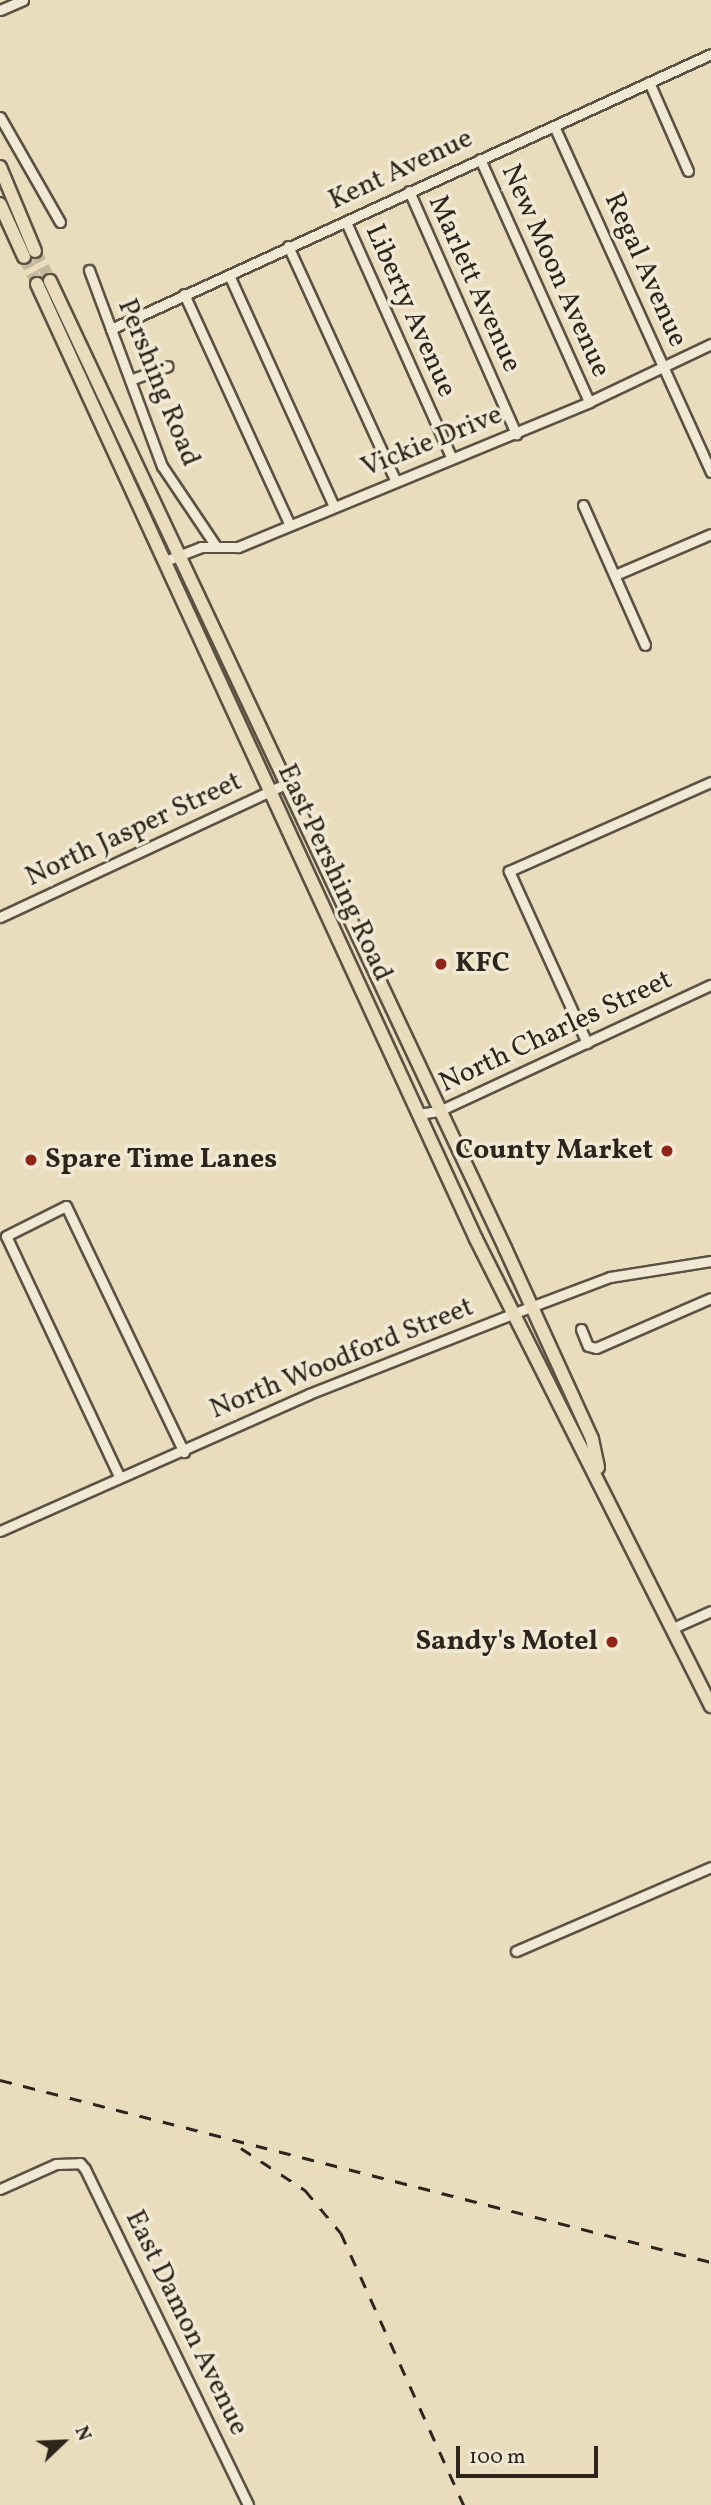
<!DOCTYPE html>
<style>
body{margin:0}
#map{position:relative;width:711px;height:2505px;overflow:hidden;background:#eaddbd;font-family:Vollkorn,serif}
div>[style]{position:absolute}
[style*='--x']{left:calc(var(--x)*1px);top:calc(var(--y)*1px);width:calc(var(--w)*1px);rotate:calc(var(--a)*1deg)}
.major-tunnel>*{height:12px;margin-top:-6px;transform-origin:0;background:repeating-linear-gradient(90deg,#c4b89d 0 12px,transparent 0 18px)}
.roads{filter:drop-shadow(2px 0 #5c5244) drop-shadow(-2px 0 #5c5244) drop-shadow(0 2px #5c5244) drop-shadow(0 -2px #5c5244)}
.minor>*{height:9px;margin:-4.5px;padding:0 4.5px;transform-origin:4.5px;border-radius:4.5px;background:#f1e9d4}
.major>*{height:12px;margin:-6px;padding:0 6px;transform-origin:6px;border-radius:6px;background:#eaddbd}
.rail>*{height:2.5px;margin-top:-1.25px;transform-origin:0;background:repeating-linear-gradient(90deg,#2d241b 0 12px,transparent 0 24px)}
.dots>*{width:19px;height:19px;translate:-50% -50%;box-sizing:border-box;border:4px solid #f1e9d4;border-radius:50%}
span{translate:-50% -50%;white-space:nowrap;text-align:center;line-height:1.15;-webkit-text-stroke:7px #f1e9d4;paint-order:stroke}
.street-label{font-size:28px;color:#2d241b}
.poi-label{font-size:28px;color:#2d241b;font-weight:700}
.left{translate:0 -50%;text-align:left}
.right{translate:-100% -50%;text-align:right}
.north{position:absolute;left:28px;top:2407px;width:70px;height:70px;-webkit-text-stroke:5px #f1e9d4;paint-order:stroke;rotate:67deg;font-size:19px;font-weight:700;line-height:28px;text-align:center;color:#2d241b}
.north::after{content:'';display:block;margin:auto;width:24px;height:32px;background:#2d241b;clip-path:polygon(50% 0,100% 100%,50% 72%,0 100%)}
.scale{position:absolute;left:456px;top:2446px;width:142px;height:32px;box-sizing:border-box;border:4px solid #2d241b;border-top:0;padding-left:9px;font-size:21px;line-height:24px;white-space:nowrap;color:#2d241b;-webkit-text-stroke:5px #f1e9d4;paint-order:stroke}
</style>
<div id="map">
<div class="major-tunnel">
<i style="--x:35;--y:251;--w:34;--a:63"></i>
<i style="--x:24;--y:257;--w:30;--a:64"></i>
</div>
<div class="roads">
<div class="minor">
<i style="--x:0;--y:10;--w:25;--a:-23"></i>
<i style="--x:649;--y:82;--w:97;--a:66.3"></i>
<i style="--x:0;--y:117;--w:121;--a:60.3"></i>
<i style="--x:554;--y:126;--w:380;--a:65.6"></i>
<i style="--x:480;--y:159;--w:266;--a:65.8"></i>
<i style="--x:409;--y:191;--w:266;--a:66.2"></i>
<i style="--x:346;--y:222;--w:257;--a:65.9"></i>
<i style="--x:288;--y:246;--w:257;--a:65.4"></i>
<i style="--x:89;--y:270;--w:209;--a:69.6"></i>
<i style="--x:162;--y:466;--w:95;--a:56.1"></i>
<i style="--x:229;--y:275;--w:254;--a:65.6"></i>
<i style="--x:184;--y:294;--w:254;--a:65.4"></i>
<i style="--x:111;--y:329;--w:660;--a:-24.62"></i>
<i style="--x:130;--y:380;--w:40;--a:-20.2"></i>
<i style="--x:583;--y:505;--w:153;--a:66.1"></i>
<i style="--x:165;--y:561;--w:39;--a:-21"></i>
<i style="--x:201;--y:547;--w:37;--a:0"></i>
<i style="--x:238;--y:547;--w:380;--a:-22.4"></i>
<i style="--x:589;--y:402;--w:135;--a:-25.4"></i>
<i style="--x:615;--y:575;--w:104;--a:-23.1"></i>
<i style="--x:0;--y:917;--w:317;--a:-25"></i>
<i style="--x:587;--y:1043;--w:189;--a:-114.4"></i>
<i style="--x:509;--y:871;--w:221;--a:-23.8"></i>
<i style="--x:418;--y:1114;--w:21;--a:-8"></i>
<i style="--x:439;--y:1111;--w:300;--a:-24.9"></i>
<i style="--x:581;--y:1329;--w:18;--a:68"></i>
<i style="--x:588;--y:1346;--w:8;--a:14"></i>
<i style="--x:596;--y:1348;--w:125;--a:-23.5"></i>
<i style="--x:119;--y:1476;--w:265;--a:-115.2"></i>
<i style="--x:6;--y:1236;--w:67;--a:-26.6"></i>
<i style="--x:66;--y:1206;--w:273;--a:64.4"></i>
<i style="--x:0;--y:1531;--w:338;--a:-23.9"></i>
<i style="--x:309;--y:1394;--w:218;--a:-21.5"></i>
<i style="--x:512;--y:1314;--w:105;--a:-20.7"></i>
<i style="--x:610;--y:1277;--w:102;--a:-9"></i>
<i style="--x:675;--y:1627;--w:39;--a:-24"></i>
<i style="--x:516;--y:1951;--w:212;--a:-23.3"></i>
<i style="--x:0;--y:2189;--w:61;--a:-24.1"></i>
<i style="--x:56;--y:2164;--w:24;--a:-2"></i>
<i style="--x:80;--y:2163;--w:8;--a:50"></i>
<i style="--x:85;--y:2169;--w:373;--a:64.1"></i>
</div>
<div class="major">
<i style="--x:0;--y:167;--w:91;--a:67.4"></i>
<i style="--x:0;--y:204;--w:58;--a:65.6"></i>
<i style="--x:50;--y:281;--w:1069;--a:64.8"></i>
<i style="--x:505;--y:1248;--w:210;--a:65.5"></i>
<i style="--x:592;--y:1439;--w:29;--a:78"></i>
<i style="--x:37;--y:284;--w:1051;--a:65.31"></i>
<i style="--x:476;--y:1239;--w:523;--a:63.29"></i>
</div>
</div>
<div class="rail">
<i style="--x:0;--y:2080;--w:734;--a:14.36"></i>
<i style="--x:241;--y:2148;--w:77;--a:33.3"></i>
<i style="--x:305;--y:2190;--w:56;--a:50.1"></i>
<i style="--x:341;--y:2233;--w:299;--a:65.7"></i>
</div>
<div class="dots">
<i style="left:441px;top:964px;background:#8f2418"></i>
<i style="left:667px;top:1151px;background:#8f2418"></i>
<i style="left:31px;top:1160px;background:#8f2418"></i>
<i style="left:612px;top:1642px;background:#8f2418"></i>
</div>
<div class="street-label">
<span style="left:401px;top:170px;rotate:-25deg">Kent Avenue</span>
<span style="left:645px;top:270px;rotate:66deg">Regal Avenue</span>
<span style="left:555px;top:271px;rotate:66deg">New Moon Avenue</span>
<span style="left:474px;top:284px;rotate:66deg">Marlett Avenue</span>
<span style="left:410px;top:311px;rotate:66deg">Liberty Avenue</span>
<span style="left:158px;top:383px;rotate:68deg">Pershing Road</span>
<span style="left:432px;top:442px;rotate:-22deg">Vickie Drive</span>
<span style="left:134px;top:830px;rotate:-25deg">North Jasper Street</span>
<span style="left:334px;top:873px;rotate:65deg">East Pershing Road</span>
<span style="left:556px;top:1032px;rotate:-25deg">North Charles Street</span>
<span style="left:342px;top:1359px;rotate:-22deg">North Woodford Street</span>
<span style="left:186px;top:2323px;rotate:64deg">East Damon Avenue</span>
</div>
<div class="poi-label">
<span class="left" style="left:455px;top:964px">KFC</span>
<span class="right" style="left:653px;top:1151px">County Market</span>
<span class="left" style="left:45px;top:1160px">Spare Time Lanes</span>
<span class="right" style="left:598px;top:1642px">Sandy's Motel</span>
</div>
<div class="north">N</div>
<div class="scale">100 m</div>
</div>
